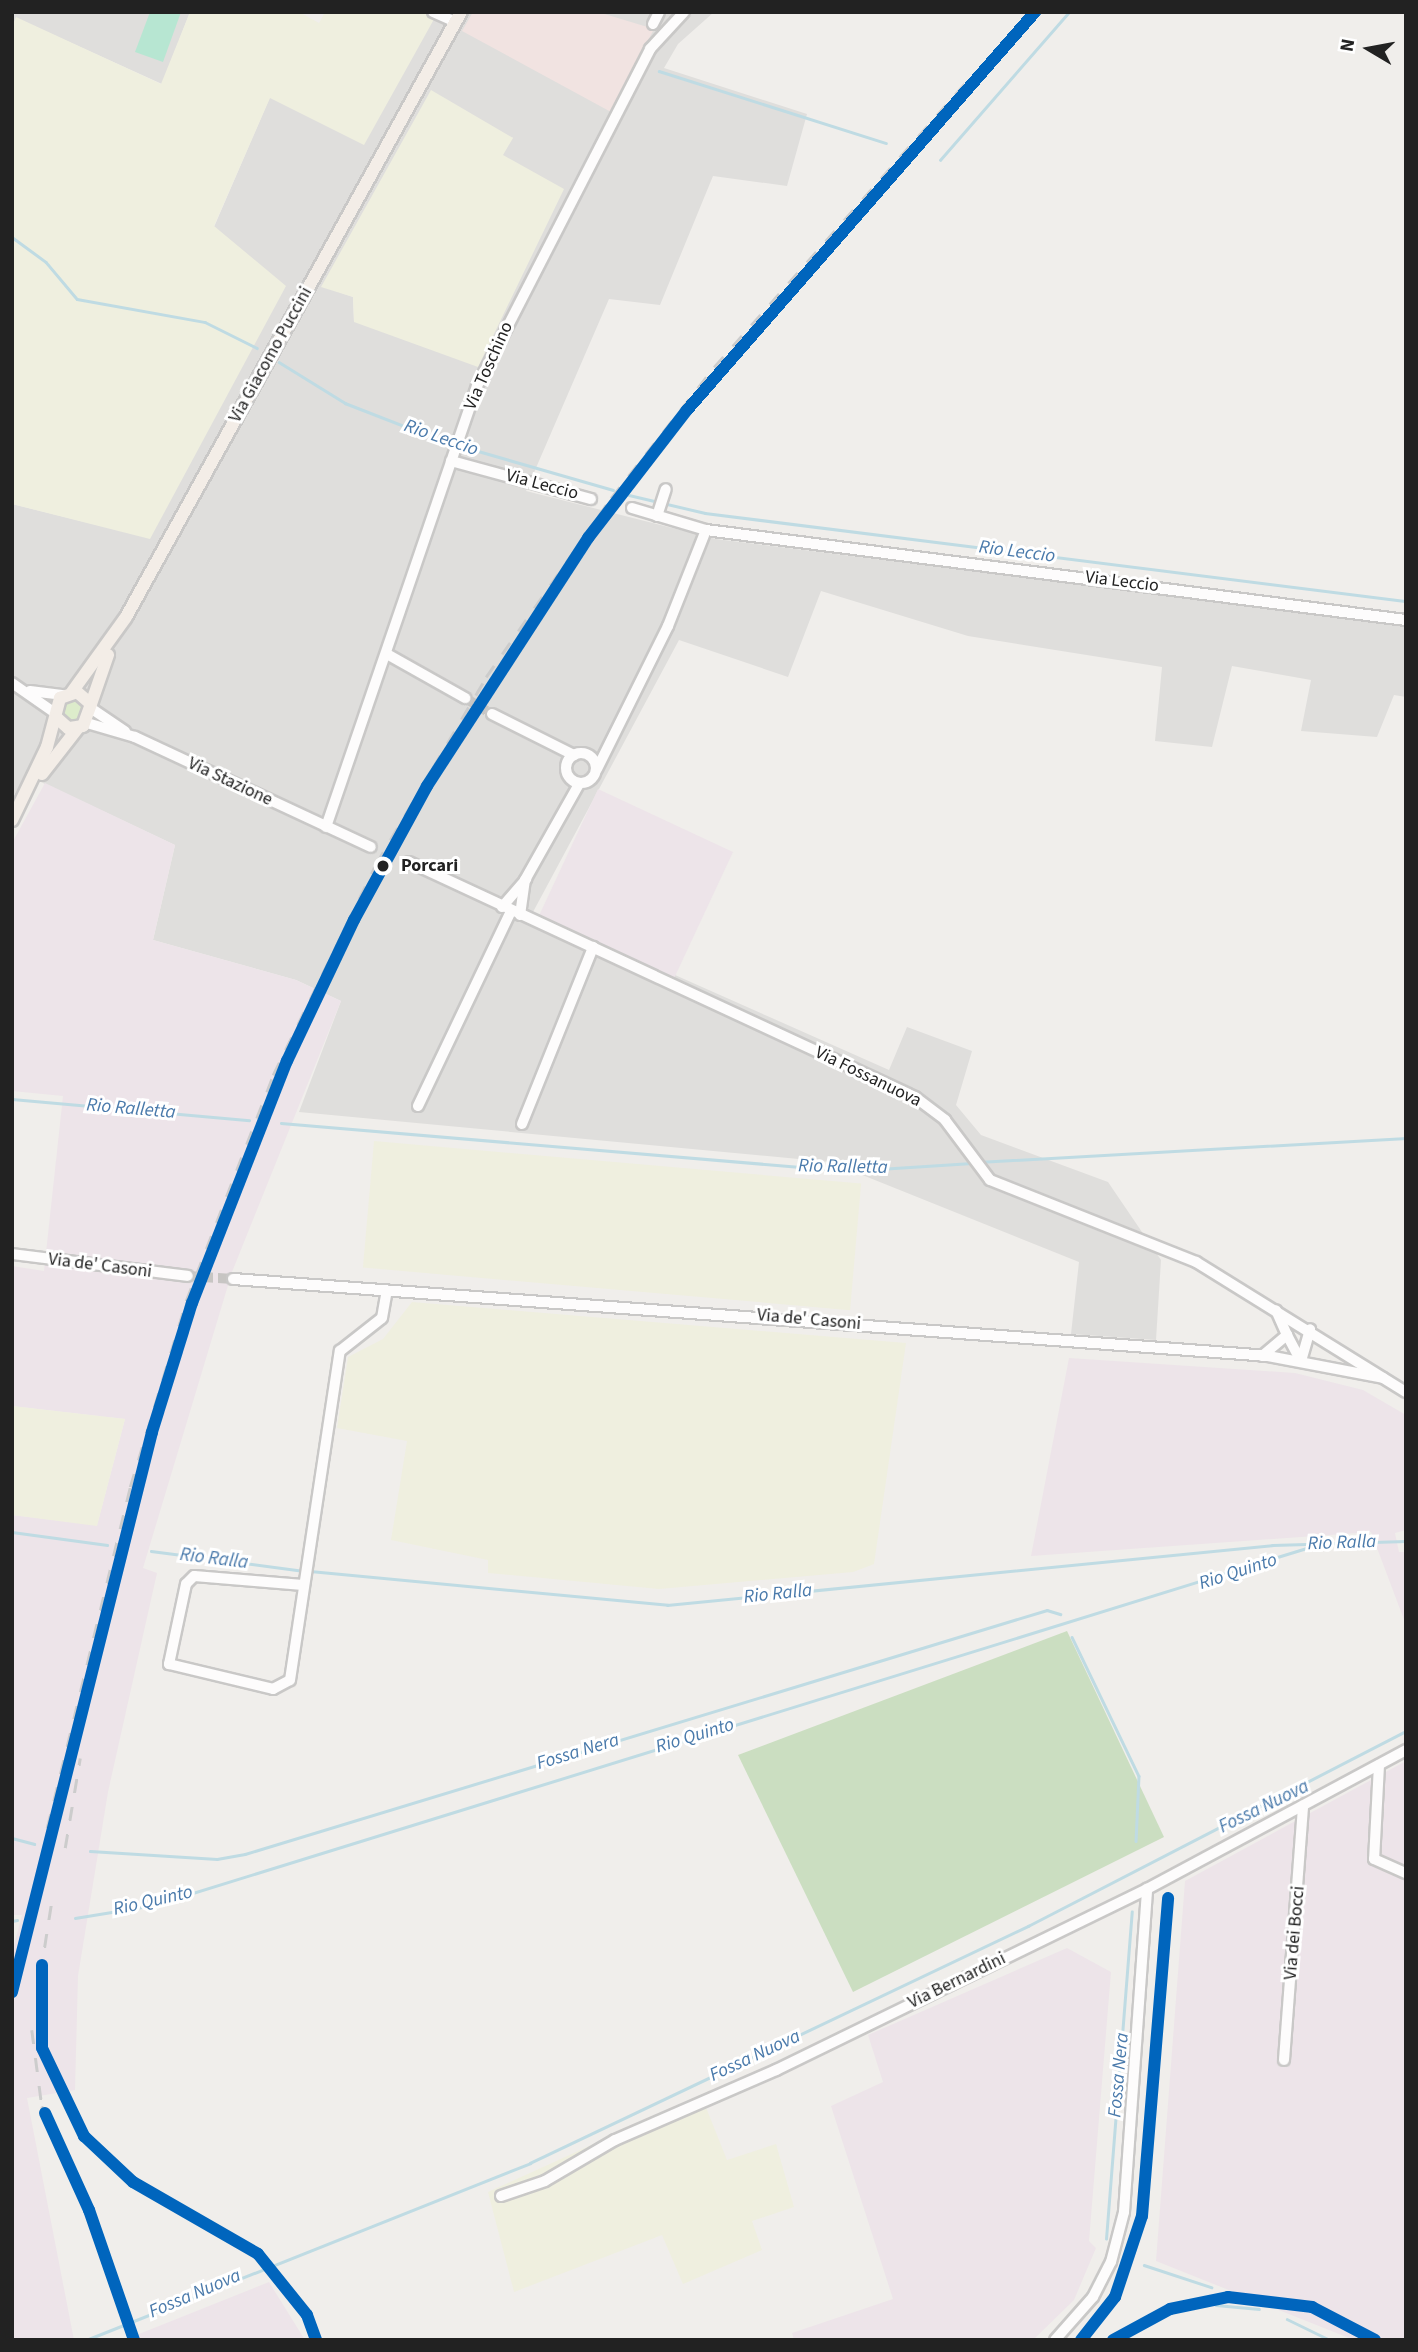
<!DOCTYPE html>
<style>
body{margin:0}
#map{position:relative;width:1418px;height:2352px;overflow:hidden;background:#f0eeeb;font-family:"Source Sans 3",sans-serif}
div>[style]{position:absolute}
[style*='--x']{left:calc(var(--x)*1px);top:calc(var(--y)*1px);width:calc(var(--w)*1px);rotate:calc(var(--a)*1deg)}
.residential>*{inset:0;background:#dfdedc}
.commercial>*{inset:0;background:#f1e3e1}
.industrial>*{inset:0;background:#ede4e9;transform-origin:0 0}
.farmland>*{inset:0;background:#efefdf;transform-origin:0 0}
.grass>*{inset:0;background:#ddeccb}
.round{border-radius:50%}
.forest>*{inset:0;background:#cbdec1}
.pitch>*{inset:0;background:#b7e6d2}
.stream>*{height:2.5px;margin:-1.25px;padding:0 1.25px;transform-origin:1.25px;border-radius:1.25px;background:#bfdbe3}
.minor-tunnel>*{height:10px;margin-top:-5px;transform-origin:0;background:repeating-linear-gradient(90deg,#c7c5c3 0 10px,transparent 0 15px)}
.roads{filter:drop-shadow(2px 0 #c9c8c7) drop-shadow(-2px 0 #c9c8c7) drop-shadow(0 2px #c9c8c7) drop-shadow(0 -2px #c9c8c7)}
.minor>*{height:10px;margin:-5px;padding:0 5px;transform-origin:5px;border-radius:5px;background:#fdfcfc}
.minor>.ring{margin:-5px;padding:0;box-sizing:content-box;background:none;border:10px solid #fdfcfc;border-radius:50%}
.major>*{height:12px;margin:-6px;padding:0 6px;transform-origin:6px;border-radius:6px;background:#f3ede7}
.rail>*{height:2.5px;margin-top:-1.25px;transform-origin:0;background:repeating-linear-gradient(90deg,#ccc 0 14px,transparent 0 28px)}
.rail-1>*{height:12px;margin:-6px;padding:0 6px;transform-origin:6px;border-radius:6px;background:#0065bd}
.dots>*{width:19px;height:19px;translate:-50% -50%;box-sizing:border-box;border:4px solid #fff;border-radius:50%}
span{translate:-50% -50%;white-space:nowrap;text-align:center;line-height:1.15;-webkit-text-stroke:6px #fff;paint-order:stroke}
.street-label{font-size:18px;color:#222}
.stop-label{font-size:18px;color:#222;font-weight:700}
.left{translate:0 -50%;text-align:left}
.water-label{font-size:19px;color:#4a7aab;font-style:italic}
.frame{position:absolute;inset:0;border:14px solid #222;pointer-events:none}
.north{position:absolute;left:1334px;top:14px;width:70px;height:70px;-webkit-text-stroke:5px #fff;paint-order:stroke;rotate:280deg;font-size:19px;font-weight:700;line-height:28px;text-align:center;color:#222}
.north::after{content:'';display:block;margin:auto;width:24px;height:32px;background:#222;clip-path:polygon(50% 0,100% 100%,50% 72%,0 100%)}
</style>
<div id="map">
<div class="residential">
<i style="clip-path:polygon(12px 12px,190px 12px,162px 84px,16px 18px,12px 27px)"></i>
<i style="clip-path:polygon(evenodd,438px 12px,714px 12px,678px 44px,664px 68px,807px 114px,787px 186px,713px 176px,660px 305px,609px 299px,526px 491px,716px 539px,1406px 625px,1406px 697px,1394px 695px,1377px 737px,1301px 731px,1311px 680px,1232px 666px,1212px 747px,1155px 741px,1162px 667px,968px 636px,821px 591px,788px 677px,679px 640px,533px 912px,889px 1070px,907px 1027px,972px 1051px,956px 1105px,981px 1135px,1108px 1182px,1161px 1260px,1156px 1340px,1071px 1334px,1079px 1262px,830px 1162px,299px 1112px,341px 1001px,296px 980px,153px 940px,175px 845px,26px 775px,12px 798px,12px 504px,150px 538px,214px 227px,270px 97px,438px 12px,513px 137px,502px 155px,354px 322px,353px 297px,322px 286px,513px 137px)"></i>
</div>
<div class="commercial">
<i style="clip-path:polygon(473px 12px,598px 12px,654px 29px,611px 112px,462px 31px)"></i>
</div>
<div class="industrial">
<i style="clip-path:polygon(45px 783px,175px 845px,153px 940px,296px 980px,341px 1001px,232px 1272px,143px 1568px,157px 1573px,108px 1792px,78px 1976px,75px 2090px,27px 2098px,74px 2340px,12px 2340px,12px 1953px,22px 1915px,12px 1915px,12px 1515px,97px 1525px,125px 1419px,12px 1406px,12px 1266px,44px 1271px,63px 1096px,12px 1091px,12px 843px)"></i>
<i style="left:598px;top:789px;width:149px;height:140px;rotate:25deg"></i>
<i style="clip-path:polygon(1069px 1358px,1295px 1373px,1363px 1390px,1406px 1415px,1406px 1530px,1395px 1533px,1399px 1552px,1406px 1552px,1406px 1625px,1371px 1532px,1031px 1556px)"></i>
<i style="clip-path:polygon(1406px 1761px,1406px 2340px,1354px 2340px,1156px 2261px,1185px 1881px)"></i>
<i style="clip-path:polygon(1067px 1948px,1111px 1972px,1089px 2241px,1096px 2248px,1074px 2300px,1033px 2340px,794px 2340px,792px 2333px,893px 2299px,831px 2106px,883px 2082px,868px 2035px)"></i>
<i style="clip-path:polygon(269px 2282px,305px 2340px,124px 2340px)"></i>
</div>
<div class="farmland">
<i style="clip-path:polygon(190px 12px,299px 12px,319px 23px,325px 12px,438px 12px,364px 145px,270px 98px,214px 226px,286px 286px,150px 539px,12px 504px,12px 27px,16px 17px,161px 84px)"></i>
<i style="clip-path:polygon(431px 90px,513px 138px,503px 155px,564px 189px,478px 367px,354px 322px,353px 297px,321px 287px)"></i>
<i style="left:374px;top:1141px;width:489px;height:127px;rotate:5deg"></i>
<i style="clip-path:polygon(412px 1302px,906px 1343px,874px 1564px,853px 1572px,659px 1589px,488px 1573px,488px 1560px,391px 1540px,407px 1441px,337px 1428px,348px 1357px,383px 1339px)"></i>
<i style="clip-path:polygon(12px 1406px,125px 1419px,97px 1526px,12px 1515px)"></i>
<i style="clip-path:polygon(701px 2095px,727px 2160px,776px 2144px,794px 2207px,752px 2221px,762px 2250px,683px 2284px,662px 2235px,514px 2292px,488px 2192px)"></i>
</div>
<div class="grass">
<i class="round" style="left:62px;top:700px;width:22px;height:22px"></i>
</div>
<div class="forest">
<i style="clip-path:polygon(1067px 1631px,1164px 1837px,853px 1992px,738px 1755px)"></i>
</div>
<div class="pitch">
<i style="clip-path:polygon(150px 12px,181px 12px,163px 62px,135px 52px)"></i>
</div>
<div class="stream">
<i style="--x:659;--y:71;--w:238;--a:17.6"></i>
<i style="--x:940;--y:160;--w:196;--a:-48.9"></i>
<i style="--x:12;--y:237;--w:42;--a:36.3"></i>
<i style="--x:46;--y:262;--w:48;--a:50"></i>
<i style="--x:77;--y:299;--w:130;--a:10.2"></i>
<i style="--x:205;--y:322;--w:58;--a:26.6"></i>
<i style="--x:279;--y:362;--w:78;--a:31.8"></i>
<i style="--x:345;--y:403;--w:102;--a:21.3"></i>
<i style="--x:440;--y:440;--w:180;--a:16.1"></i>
<i style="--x:629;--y:495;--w:78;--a:13.3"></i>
<i style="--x:705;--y:513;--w:707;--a:7.16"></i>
<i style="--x:12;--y:1099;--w:238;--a:5.1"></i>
<i style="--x:281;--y:1123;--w:569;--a:4.84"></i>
<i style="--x:848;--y:1171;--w:124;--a:-3.7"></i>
<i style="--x:978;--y:1162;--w:429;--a:-3.2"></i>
<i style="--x:12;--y:1532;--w:96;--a:7.8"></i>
<i style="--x:151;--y:1551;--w:154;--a:7.4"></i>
<i style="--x:310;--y:1571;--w:359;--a:5.4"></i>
<i style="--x:667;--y:1605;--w:609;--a:-5.65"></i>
<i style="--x:1273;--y:1545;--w:133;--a:-1.7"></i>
<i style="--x:1072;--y:1637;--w:154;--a:64.3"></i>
<i style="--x:1139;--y:1776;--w:65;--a:92.6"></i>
<i style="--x:12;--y:1838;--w:23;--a:15"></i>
<i style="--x:90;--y:1851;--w:127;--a:3.6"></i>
<i style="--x:217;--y:1859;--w:28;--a:-10"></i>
<i style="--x:245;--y:1854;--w:838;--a:-16.92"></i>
<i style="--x:1047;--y:1610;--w:14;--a:17"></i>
<i style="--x:75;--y:1918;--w:80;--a:-9.3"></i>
<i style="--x:154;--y:1905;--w:1213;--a:-17.21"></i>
<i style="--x:12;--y:1921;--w:5;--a:-11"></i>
<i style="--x:1106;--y:2239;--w:328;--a:-85.5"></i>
<i style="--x:1144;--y:2265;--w:71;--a:18.2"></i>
<i style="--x:1216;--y:2305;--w:43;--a:5.3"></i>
<i style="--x:1287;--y:2319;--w:48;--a:26"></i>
<i style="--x:86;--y:2340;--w:478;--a:-21.7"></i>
<i style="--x:530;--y:2163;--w:552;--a:-25.45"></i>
<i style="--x:1028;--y:1926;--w:425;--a:-27.3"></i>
</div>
<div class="minor-tunnel">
<i style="--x:465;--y:698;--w:31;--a:31"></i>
<i style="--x:188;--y:1276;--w:45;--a:3.8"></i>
</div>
<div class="roads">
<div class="minor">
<i style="--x:433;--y:12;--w:24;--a:24"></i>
<i style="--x:653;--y:24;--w:13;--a:-63"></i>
<i style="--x:451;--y:461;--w:145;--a:15.2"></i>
<i style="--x:632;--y:508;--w:77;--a:16.6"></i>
<i style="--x:706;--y:530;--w:706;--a:7.33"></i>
<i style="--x:657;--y:516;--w:28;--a:-72"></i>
<i style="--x:387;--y:654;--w:90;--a:29.4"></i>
<i style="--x:12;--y:683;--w:52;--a:34.9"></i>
<i style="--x:30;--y:691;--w:34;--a:7"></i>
<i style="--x:92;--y:709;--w:40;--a:34"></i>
<i style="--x:492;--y:714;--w:92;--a:26.6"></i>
<i style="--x:87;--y:723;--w:50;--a:16.3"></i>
<i style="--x:135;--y:737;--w:260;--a:25"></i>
<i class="ring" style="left:566px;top:753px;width:20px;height:20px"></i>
<i style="--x:597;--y:769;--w:160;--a:-63.6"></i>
<i style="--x:668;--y:626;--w:103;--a:-68.4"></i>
<i style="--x:326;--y:827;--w:466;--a:-71.1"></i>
<i style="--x:477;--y:386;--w:379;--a:-62.8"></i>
<i style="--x:650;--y:49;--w:50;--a:-47.4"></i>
<i style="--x:409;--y:862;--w:558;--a:24.91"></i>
<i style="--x:915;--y:1097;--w:38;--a:37"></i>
<i style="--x:945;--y:1120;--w:75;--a:53.1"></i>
<i style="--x:990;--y:1180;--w:222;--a:21.7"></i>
<i style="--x:1196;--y:1262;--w:247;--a:31.8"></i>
<i style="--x:502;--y:907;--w:37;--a:-49"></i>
<i style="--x:520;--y:915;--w:35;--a:-82"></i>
<i style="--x:525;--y:880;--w:110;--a:-60.6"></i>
<i style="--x:418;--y:1106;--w:216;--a:-64.5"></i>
<i style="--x:522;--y:1124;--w:191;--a:-68.1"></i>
<i style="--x:12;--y:1254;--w:177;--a:7.1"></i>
<i style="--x:233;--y:1279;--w:1038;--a:4.25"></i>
<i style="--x:1268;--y:1356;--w:117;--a:10.8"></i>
<i style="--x:1287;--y:1335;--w:30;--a:62"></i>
<i style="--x:1301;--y:1361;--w:33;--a:-74"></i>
<i style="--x:1262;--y:1356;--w:33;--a:-40"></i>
<i style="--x:1287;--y:1335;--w:27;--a:-114"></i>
<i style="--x:303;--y:1585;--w:109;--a:-175.3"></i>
<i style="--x:194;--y:1576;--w:11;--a:135"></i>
<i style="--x:186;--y:1584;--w:82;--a:102"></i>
<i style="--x:169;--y:1664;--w:107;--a:13.5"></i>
<i style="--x:273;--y:1689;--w:19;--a:-28"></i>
<i style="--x:290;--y:1680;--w:333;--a:-81.4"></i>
<i style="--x:340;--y:1351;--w:53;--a:-38.2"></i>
<i style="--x:382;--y:1318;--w:28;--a:-80"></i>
<i style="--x:1379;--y:1765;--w:94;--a:93"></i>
<i style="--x:1374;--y:1859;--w:35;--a:24"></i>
<i style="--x:1284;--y:2060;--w:255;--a:-85.7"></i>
<i style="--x:501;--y:2196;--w:46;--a:-18.8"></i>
<i style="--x:545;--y:2181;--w:81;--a:-30.4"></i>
<i style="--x:615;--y:2140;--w:176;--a:-23.5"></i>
<i style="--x:776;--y:2070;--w:413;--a:-26"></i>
<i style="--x:1147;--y:1889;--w:294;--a:-28.2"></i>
<i style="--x:1055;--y:2340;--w:57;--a:-48.5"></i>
<i style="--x:1093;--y:2297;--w:39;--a:-63"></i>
<i style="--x:1111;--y:2262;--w:52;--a:-75.4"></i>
<i style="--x:1124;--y:2212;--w:324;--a:-85.9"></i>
</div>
<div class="major">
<i style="--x:72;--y:692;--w:92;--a:-54.2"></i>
<i style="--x:126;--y:617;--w:692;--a:-61.03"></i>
<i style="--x:91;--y:704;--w:52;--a:-70.9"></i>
<i style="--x:42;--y:774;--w:58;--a:-52"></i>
<i style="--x:12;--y:820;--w:81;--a:-64.4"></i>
<i style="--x:47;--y:747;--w:51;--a:-75.1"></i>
<i style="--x:60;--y:698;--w:18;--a:-19"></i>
<i style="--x:77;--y:692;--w:18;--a:41"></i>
<i style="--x:91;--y:704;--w:23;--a:110"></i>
<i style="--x:83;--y:726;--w:15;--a:172"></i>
<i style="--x:68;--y:728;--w:15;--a:-138"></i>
</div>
</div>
<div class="rail">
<i style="--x:47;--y:1828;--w:351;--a:-76.3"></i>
<i style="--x:130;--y:1487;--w:194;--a:-73.2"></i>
<i style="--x:186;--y:1301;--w:242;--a:-68.9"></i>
<i style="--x:273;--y:1075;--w:235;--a:-64"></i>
<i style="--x:376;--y:864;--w:217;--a:-59.5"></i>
<i style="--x:486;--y:677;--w:218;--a:-55.1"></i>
<i style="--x:611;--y:498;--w:167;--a:-51.8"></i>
<i style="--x:714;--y:367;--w:378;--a:-48.5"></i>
<i style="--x:65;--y:1848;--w:91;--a:-80.5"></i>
<i style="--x:42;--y:1965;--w:83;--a:90"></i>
<i style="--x:42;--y:2048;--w:98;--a:64.5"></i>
<i style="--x:84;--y:2136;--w:67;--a:43.2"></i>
<i style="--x:133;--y:2182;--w:144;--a:29.9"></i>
<i style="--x:258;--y:2254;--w:78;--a:51.2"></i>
<i style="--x:307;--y:2315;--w:27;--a:70"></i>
<i style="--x:40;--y:1975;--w:71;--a:-81.1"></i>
<i style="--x:32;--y:2030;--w:77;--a:82.5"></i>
<i style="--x:42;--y:2106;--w:114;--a:65.7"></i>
<i style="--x:89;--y:2210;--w:138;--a:70.9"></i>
<i style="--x:1081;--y:2340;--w:55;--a:-51.7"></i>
<i style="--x:1115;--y:2297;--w:85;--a:-71.6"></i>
<i style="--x:1142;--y:2216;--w:319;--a:-85.3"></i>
<i style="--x:1113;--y:2340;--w:65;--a:-28.5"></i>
<i style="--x:1170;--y:2309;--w:59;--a:-11.7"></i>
<i style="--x:1228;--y:2297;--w:85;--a:6.8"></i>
<i style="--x:1312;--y:2307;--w:71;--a:27.6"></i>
</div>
<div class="rail-1">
<i style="--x:42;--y:1965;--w:83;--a:90"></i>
<i style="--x:42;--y:2048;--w:98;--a:64.5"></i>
<i style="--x:84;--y:2136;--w:67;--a:43.2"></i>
<i style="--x:133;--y:2182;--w:144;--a:29.9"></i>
<i style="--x:258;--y:2254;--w:78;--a:51.2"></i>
<i style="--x:307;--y:2315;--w:27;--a:70"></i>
<i style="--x:12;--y:1992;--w:577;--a:-75.96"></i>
<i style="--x:152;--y:1432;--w:135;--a:-72.8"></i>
<i style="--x:192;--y:1303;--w:260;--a:-68.6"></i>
<i style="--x:287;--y:1061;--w:156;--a:-64.6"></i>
<i style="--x:354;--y:920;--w:153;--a:-61.4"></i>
<i style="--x:427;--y:786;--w:296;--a:-57"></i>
<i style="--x:588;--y:538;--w:162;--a:-52.3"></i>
<i style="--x:687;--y:410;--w:529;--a:-48.83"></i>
<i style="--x:45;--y:2113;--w:107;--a:65.6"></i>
<i style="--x:89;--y:2210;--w:138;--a:70.9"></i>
<i style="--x:1081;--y:2340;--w:55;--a:-51.7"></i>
<i style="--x:1115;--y:2297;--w:85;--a:-71.6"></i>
<i style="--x:1142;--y:2216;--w:319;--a:-85.3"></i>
<i style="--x:1113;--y:2340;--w:65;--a:-28.5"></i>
<i style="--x:1170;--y:2309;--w:59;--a:-11.7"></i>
<i style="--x:1228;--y:2297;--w:85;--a:6.8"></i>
<i style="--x:1312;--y:2307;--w:71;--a:27.6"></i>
</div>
<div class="dots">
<i style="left:383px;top:866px;background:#222"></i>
</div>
<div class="street-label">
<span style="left:271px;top:355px;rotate:-61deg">Via Giacomo Puccini</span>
<span style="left:489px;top:366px;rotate:-66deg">Via Toschino</span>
<span style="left:542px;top:485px;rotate:15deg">Via Leccio</span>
<span style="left:1122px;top:582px;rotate:7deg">Via Leccio</span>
<span style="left:230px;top:782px;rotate:25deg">Via Stazione</span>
<span style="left:868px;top:1077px;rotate:26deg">Via Fossanuova</span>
<span style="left:100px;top:1266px;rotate:7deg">Via de' Casoni</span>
<span style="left:809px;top:1320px;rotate:5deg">Via de' Casoni</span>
<span style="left:1295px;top:1933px;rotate:-85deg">Via dei Bocci</span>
<span style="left:957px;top:1981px;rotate:-26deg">Via Bernardini</span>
</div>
<div class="stop-label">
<span class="left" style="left:401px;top:866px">Porcari</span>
</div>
<div class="water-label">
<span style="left:441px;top:438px;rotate:19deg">Rio Leccio</span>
<span style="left:1017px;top:552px;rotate:7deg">Rio Leccio</span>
<span style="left:131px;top:1109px;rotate:5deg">Rio Ralletta</span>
<span style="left:843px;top:1167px;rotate:1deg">Rio Ralletta</span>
<span style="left:1342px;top:1543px;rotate:-2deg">Rio Ralla</span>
<span style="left:214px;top:1559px;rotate:7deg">Rio Ralla</span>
<span style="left:1238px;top:1572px;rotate:-18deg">Rio Quinto</span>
<span style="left:778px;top:1594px;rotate:-6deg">Rio Ralla</span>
<span style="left:695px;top:1736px;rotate:-17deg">Rio Quinto</span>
<span style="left:578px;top:1752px;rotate:-17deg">Fossa Nera</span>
<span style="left:1264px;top:1807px;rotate:-26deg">Fossa Nuova</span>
<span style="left:153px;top:1901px;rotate:-13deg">Rio Quinto</span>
<span style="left:755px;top:2056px;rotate:-25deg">Fossa Nuova</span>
<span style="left:1119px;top:2075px;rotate:-85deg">Fossa Nera</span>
<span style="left:195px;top:2294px;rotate:-23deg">Fossa Nuova</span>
</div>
<div class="frame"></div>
<div class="north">N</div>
</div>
